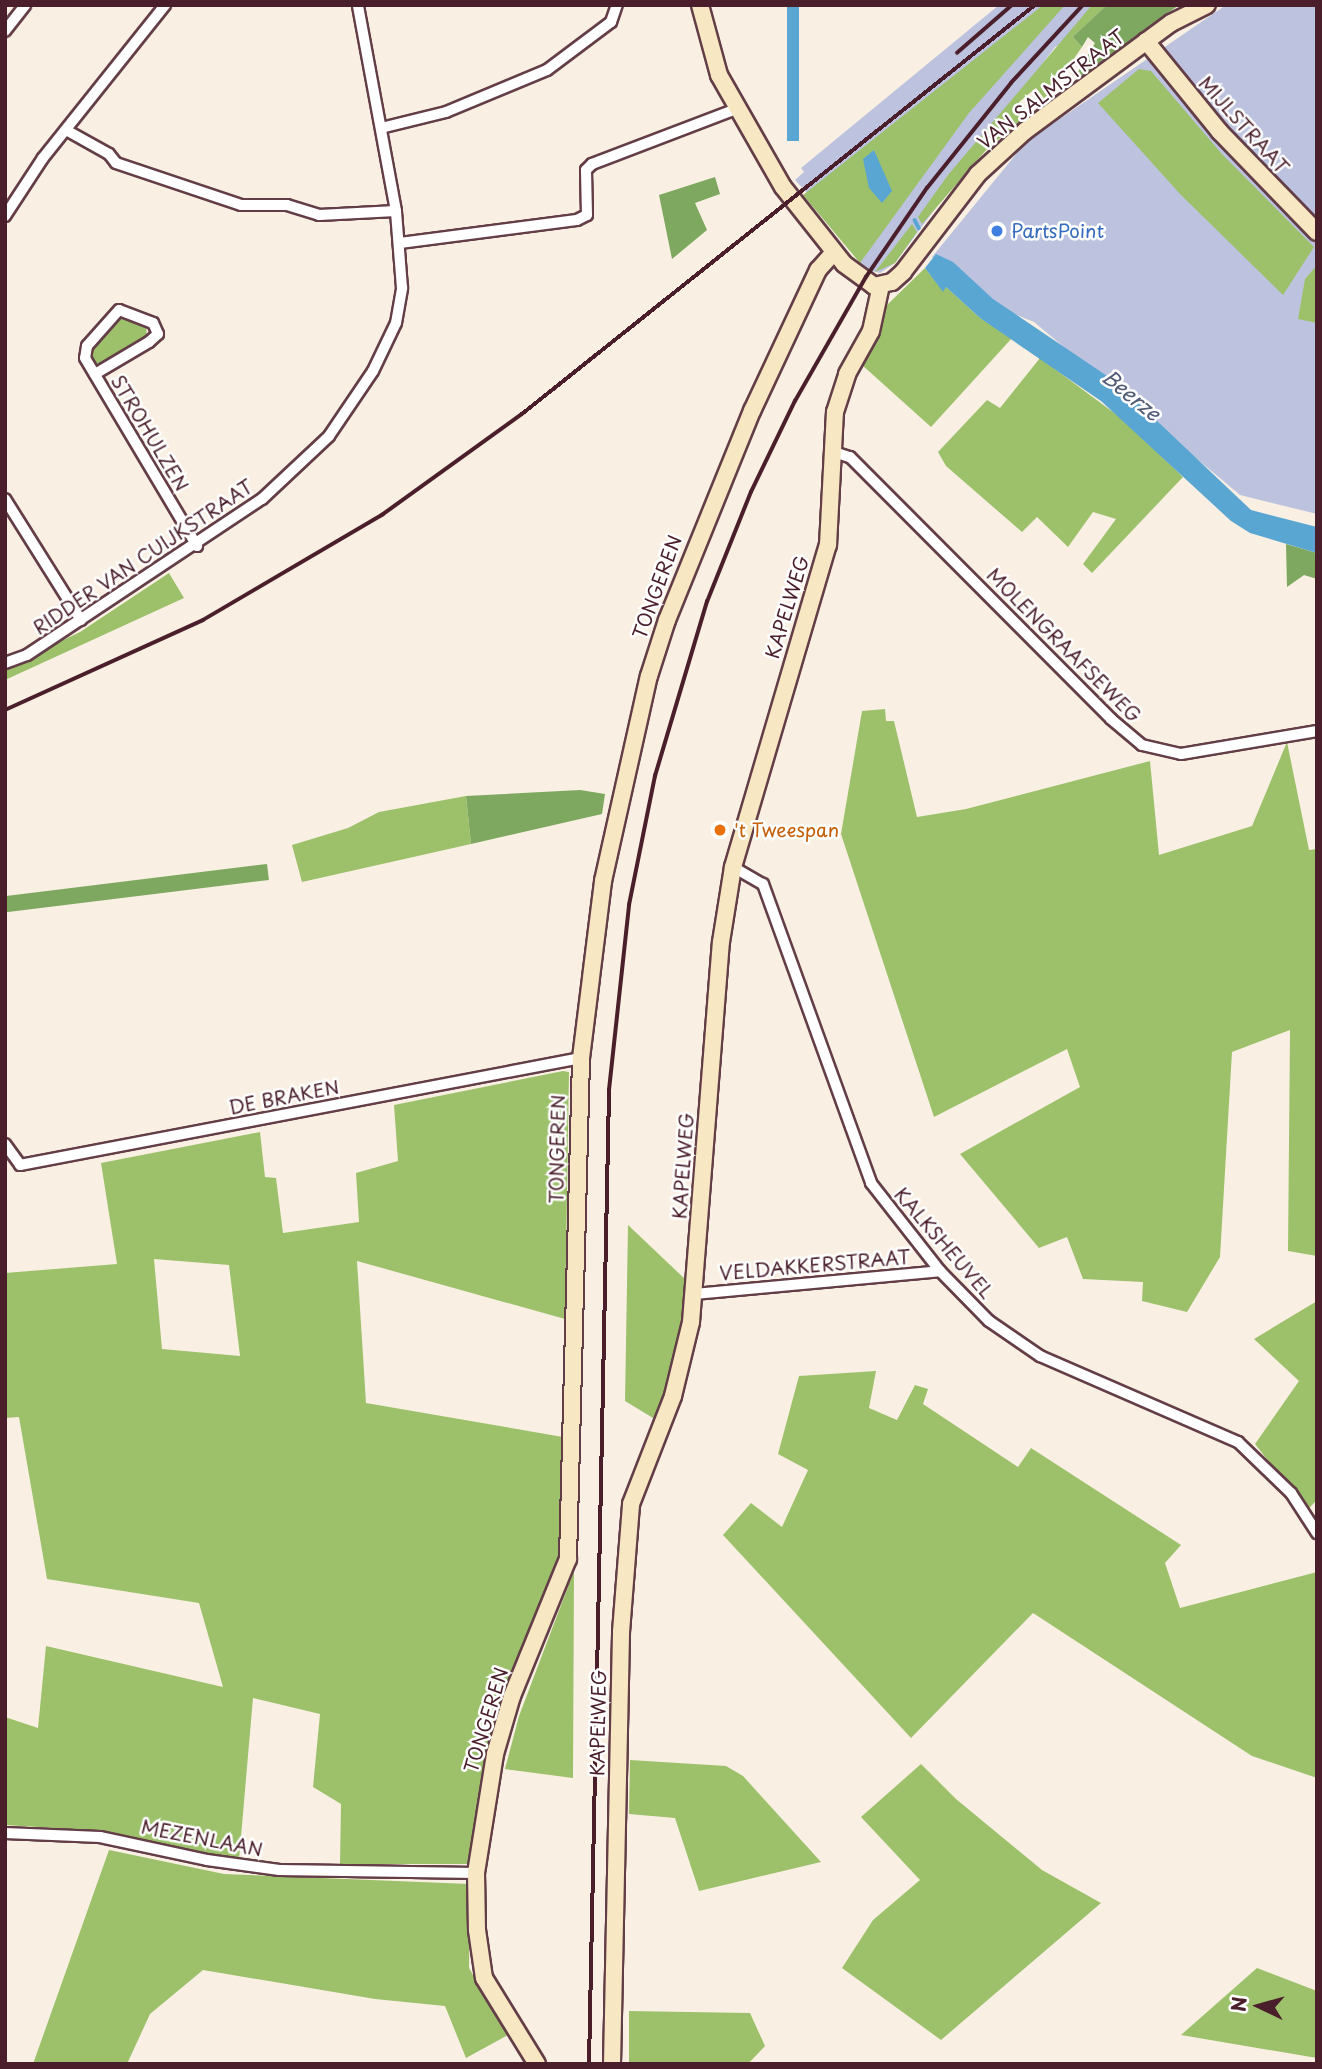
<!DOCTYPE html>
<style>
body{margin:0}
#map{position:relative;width:1322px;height:2069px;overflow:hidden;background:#f9f0e3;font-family:"Playpen Sans",sans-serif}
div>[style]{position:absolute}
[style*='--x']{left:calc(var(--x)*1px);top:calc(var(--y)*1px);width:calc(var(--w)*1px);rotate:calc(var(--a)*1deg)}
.industrial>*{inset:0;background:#bdc3de}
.green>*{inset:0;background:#9dc16b}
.forest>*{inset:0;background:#7ea75f;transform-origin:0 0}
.water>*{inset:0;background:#5aa6d3;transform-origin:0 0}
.stream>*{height:3.5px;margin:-1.75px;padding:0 1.75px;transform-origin:1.75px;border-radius:1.75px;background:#5aa6d3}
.roads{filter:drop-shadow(2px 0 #643e47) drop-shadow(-2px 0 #643e47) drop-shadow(0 2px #643e47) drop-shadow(0 -2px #643e47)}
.street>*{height:10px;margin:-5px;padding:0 5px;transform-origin:5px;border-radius:5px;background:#fff}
.secondary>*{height:16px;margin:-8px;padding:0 8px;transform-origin:8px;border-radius:8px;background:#f7e8c3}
.rail>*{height:3.5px;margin:-1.75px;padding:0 1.75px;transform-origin:1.75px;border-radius:1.75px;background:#4a1f2b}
.dots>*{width:19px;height:19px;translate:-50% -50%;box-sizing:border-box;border:4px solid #fff;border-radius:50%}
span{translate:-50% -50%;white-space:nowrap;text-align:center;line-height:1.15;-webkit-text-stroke:5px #fff;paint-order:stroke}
.street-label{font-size:19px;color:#4a1f2b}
.shop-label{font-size:19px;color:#366cbe}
.left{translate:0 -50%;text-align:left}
.food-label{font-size:19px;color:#c56008}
.water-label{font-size:21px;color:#515c77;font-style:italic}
.frame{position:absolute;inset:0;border:7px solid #4a1f2b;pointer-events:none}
.north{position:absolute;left:1224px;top:1971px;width:70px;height:70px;-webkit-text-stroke:5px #fff;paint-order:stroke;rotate:275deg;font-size:19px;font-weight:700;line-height:28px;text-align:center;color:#4a1f2b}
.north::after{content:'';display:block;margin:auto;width:24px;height:32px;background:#4a1f2b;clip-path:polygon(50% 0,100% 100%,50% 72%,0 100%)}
</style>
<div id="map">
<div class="industrial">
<i style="clip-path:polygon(999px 5px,1168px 5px,1095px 43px,1082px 32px,1055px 47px,895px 263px,880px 273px,868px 270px,860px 263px,864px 256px,795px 180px,804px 172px,801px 168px)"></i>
<i style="clip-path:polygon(1226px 5px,1317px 5px,1317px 514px,1240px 495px,1034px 322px,969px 296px,932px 257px,1026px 142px)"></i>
</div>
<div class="green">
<i style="clip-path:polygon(1043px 5px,1065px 5px,969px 113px,860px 263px,803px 195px)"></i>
<i style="clip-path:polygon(1092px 5px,1107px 5px,1073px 37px,1082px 47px,1051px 92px,1053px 96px,1046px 101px,1036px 88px,1019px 102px,1028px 115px,987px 149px,922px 224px,918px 217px,948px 175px)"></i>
<i style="clip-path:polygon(1139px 69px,1151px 71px,1221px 153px,1314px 247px,1283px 295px,1180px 194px,1098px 103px)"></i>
<i style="clip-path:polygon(912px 224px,917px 232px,895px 263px,875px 272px)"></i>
<i style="clip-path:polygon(1317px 265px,1317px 323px,1298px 319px,1305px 279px)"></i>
<i style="clip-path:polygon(925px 268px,943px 291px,945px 286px,980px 318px,1012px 338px,931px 427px,862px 365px,887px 305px)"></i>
<i style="clip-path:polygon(119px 316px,146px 325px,147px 338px,104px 364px,93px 363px,90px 348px)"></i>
<i style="clip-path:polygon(1040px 358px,1125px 421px,1183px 477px,1092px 573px,1083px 564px,1116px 519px,1093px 512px,1068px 547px,1037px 517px,1022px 532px,946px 466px,938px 452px,987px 400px,1000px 408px)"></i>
<i style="clip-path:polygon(169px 573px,184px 598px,5px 680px,5px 668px,80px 632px)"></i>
<i style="clip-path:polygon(885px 709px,886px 721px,894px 721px,917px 817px,966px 809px,1150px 761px,1159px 855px,1252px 826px,1287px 742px,1309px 850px,1317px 849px,1317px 1256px,1288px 1251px,1290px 1030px,1232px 1052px,1220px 1257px,1187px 1312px,1142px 1301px,1143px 1282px,1083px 1279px,1067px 1237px,1039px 1248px,960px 1154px,1080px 1087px,1067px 1049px,934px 1117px,841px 834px,862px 711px)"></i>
<i style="clip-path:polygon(466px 796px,471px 844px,302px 882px,292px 845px,348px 828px,379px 812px)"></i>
<i style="clip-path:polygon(evenodd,563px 1071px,569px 1072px,565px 1319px,357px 1261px,366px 1403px,563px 1437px,561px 1569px,485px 1770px,470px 1864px,340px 1864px,341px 1804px,313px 1787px,320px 1714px,253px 1698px,239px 1860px,70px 1829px,5px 1825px,5px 1717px,38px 1728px,46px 1646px,223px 1687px,199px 1603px,47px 1579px,19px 1417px,5px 1418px,5px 1273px,117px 1264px,101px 1163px,260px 1132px,265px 1177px,276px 1178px,283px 1233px,359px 1222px,356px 1173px,398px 1161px,394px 1105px,563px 1071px,154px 1259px,229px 1265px,240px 1356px,162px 1349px,154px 1259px)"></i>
<i style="clip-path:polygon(628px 1225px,686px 1280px,678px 1360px,658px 1421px,625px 1401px)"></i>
<i style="clip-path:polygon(1317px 1301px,1317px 1500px,1307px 1510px,1255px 1444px,1299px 1381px,1254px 1339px)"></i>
<i style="clip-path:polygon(876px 1371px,869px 1408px,897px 1420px,915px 1385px,928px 1389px,923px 1404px,1018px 1467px,1031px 1448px,1181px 1545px,1165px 1563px,1180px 1608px,1317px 1572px,1317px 1778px,1252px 1756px,1033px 1613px,911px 1738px,723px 1535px,751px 1503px,782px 1527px,808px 1470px,778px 1454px,799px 1376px)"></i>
<i style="clip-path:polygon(574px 1571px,573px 1778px,505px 1769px,519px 1716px)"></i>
<i style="clip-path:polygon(630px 1760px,726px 1766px,743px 1776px,821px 1862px,699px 1891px,675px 1818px,629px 1814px)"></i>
<i style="clip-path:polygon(921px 1764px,956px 1799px,1042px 1870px,1101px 1903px,941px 2040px,842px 1968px,873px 1920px,920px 1880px,861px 1817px)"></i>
<i style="clip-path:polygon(109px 1850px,224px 1874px,470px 1884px,469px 1968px,508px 2035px,466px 2058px,445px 2006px,375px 1999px,203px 1970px,150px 2014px,127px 2064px,33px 2064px)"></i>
<i style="clip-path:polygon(1257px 1968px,1317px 1991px,1317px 2058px,1181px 2035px)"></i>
<i style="clip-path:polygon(629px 2011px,750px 2013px,765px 2046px,748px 2064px,629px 2064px)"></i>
</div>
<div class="forest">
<i style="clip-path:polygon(1107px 5px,1179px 5px,1081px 76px,1078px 72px,1095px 43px,1088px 37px,1082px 47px,1073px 37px)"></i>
<i style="clip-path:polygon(715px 177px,720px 194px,695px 203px,707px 230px,672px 259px,659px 195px)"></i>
<i style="clip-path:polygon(1286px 544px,1317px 553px,1317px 579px,1304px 575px,1287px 587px)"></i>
<i style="clip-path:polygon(580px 790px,605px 794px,602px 814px,471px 844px,466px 796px)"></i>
<i style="left:267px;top:864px;width:16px;height:279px;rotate:83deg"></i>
</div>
<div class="water">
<i style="left:787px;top:5px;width:12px;height:136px"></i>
<i style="clip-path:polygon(874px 150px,892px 191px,882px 203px,869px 188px,863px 159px)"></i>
<i style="clip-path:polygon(936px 254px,953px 262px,993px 299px,1116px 382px,1251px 510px,1317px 527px,1317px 553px,1250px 533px,1231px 521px,1101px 401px,980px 318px,946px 287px,943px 292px,925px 268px)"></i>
</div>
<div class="stream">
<i style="--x:915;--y:220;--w:9;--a:63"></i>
</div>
<div class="roads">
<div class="street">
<i style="--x:5;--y:31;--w:33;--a:-52"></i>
<i style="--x:381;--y:128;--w:67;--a:-13.8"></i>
<i style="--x:446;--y:112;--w:109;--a:-22.6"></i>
<i style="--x:547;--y:70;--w:80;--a:-36.9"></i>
<i style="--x:611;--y:22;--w:18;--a:-71"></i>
<i style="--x:66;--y:130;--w:49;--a:29.2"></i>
<i style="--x:109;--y:154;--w:11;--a:52"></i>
<i style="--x:116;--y:163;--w:132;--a:18.6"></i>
<i style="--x:241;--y:205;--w:46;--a:0"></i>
<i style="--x:287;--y:205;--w:34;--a:17"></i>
<i style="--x:319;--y:215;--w:77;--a:-3"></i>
<i style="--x:5;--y:216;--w:69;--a:-56.8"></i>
<i style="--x:43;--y:158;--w:196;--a:-51.4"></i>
<i style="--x:400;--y:243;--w:178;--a:-7.4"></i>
<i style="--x:577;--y:220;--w:11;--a:-27"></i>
<i style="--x:587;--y:215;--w:45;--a:-91.3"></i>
<i style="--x:586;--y:170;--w:8;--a:-45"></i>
<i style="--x:592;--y:164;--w:154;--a:-20.9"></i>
<i style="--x:95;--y:374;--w:63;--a:-30.7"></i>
<i style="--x:149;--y:342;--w:12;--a:-42"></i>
<i style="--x:158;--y:334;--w:12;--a:-114"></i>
<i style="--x:153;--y:323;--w:36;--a:-159"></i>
<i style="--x:119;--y:310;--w:48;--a:131.6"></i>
<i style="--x:87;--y:346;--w:12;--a:99"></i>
<i style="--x:85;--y:358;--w:219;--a:59.2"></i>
<i style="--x:831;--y:451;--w:20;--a:18"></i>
<i style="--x:850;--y:457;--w:370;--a:45.1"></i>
<i style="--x:1111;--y:719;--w:40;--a:40"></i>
<i style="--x:1142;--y:745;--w:40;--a:13"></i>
<i style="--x:1181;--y:754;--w:138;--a:-9.6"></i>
<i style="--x:5;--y:499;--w:143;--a:57.9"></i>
<i style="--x:5;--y:663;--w:23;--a:-20"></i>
<i style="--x:27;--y:655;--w:282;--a:-33.6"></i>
<i style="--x:262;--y:499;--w:92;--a:-43.2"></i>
<i style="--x:329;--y:436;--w:78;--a:-55.9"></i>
<i style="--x:373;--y:371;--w:53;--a:-64.4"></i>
<i style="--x:396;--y:323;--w:36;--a:-80"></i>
<i style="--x:402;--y:288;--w:77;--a:-94.5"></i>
<i style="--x:396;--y:211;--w:209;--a:-100.5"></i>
<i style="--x:733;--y:867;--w:34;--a:30"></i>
<i style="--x:763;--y:884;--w:318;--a:70.1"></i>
<i style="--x:871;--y:1183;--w:112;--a:51.9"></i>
<i style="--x:940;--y:1271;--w:70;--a:45.6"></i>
<i style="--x:989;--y:1321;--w:62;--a:34.5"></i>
<i style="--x:1040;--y:1356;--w:216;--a:23.5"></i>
<i style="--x:1238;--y:1442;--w:74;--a:43.9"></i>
<i style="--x:1291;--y:1493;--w:48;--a:57"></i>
<i style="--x:5;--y:1144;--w:26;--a:54"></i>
<i style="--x:20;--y:1165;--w:571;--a:-10.8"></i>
<i style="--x:694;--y:1294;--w:247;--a:-5.3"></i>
<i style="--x:5;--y:1833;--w:95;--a:2.4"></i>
<i style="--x:100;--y:1837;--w:109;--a:12.1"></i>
<i style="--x:207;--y:1860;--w:73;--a:7.9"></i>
<i style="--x:279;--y:1870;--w:197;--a:0.9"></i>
</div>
<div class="secondary">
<i style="--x:700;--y:5;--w:73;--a:74.8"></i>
<i style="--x:719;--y:75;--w:129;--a:60.3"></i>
<i style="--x:783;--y:187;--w:98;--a:51.6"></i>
<i style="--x:844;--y:264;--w:37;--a:36"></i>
<i style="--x:874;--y:286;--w:18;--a:-13"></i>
<i style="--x:892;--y:282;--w:15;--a:-42"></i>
<i style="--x:903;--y:272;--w:123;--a:-52.6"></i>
<i style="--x:978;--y:174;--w:64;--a:-42.5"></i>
<i style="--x:1025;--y:131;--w:182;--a:-36.5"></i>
<i style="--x:1171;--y:23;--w:40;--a:-26.6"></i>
<i style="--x:1146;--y:41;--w:117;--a:50.9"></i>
<i style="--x:1220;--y:132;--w:139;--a:45.9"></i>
<i style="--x:537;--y:2064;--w:101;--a:-121.6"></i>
<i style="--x:484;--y:1978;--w:49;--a:-98.3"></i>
<i style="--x:477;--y:1930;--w:57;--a:-91"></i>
<i style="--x:476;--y:1873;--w:121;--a:-80.9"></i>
<i style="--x:495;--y:1754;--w:60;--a:-73.7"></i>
<i style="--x:512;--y:1696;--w:148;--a:-67.8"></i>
<i style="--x:568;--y:1559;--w:501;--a:-88.51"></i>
<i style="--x:581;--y:1058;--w:178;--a:-82.9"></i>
<i style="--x:603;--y:881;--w:210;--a:-77.4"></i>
<i style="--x:649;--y:676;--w:59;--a:-72.2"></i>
<i style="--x:667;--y:620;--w:226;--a:-67.9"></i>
<i style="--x:752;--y:411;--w:156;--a:-64.9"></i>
<i style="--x:818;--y:270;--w:24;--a:-48"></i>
<i style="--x:612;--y:2064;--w:432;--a:-88.8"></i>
<i style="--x:621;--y:1632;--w:128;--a:-85.5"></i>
<i style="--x:631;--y:1504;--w:116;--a:-68.7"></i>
<i style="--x:673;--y:1396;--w:76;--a:-76.3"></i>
<i style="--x:691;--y:1322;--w:381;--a:-85.5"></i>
<i style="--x:721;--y:942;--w:76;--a:-80.9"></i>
<i style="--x:733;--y:867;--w:336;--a:-73.6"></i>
<i style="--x:828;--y:545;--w:133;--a:-87"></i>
<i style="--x:835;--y:412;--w:40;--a:-72"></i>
<i style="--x:847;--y:374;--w:49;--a:-60.8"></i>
<i style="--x:871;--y:331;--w:47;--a:-77.7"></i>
</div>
</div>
<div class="rail">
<i style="--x:957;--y:53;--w:73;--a:-41.1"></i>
<i style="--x:5;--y:710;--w:217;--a:-24.4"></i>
<i style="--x:203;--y:620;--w:208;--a:-30.4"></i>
<i style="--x:382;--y:515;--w:173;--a:-35.8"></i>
<i style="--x:522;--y:414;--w:656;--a:-38.56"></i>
<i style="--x:589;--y:2064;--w:974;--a:-88.82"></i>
<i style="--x:609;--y:1090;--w:186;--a:-83.8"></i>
<i style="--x:629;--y:905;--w:132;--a:-78.6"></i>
<i style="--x:655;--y:776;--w:182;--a:-73.4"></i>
<i style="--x:707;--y:602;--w:118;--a:-68.2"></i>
<i style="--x:751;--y:492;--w:101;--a:-64.2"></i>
<i style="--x:795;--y:401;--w:143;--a:-60.2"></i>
<i style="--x:866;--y:277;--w:108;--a:-55.6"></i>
<i style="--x:927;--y:188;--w:134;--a:-51.3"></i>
<i style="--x:1011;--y:83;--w:106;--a:-47.3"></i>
</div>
<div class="dots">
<i style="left:997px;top:231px;background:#3f7fe0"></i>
<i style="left:720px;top:830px;background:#e8710a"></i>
</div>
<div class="street-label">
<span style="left:1051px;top:89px;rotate:-38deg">VAN SALMSTRAAT</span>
<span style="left:1244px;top:125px;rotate:48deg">MIJLSTRAAT</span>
<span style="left:150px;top:433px;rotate:59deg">STROHULZEN</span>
<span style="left:143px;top:557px;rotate:-34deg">RIDDER VAN CUIJKSTRAAT</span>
<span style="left:657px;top:587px;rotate:-70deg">TONGEREN</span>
<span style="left:787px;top:607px;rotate:-73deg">KAPELWEG</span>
<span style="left:1064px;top:645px;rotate:45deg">MOLENGRAAFSEWEG</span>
<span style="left:284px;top:1097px;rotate:-11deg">DE BRAKEN</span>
<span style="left:557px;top:1149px;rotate:-89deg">TONGEREN</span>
<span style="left:683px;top:1166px;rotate:-86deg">KAPELWEG</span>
<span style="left:944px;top:1243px;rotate:49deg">KALKSHEUVEL</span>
<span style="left:815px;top:1265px;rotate:-5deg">VELDAKKERSTRAAT</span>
<span style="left:486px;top:1720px;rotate:-73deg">TONGEREN</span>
<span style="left:598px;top:1723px;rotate:-89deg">KAPELWEG</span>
<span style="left:202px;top:1838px;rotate:11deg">MEZENLAAN</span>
</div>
<div class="shop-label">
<span class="left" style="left:1011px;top:231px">PartsPoint</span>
</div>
<div class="food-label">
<span class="left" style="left:734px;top:830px">'t Tweespan</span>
</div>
<div class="water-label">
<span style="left:1132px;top:394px;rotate:39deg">Beerze</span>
</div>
<div class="frame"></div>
<div class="north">N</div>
</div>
